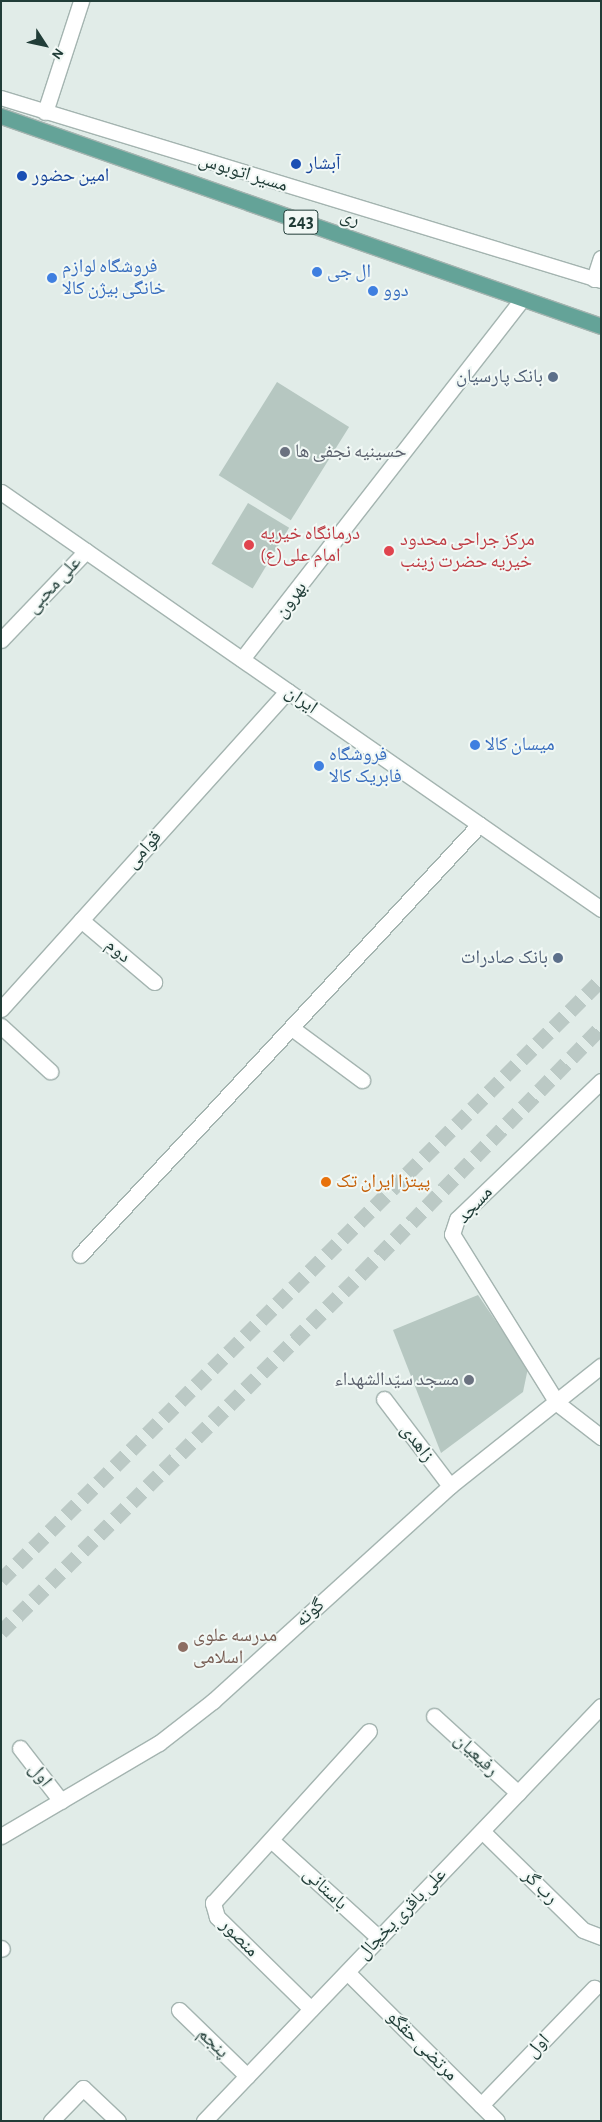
<!DOCTYPE html>
<meta charset="utf-8">
<style>
body{margin:0}
#map{position:relative;width:602px;height:2122px;overflow:hidden;background:#e1ece8;font-family:"Alegreya Sans","Noto Naskh Arabic",sans-serif}
div>[style]{position:absolute}
[style*='--x']{left:calc(var(--x)*1px);top:calc(var(--y)*1px);width:calc(var(--w)*1px);rotate:calc(var(--a)*1deg)}
.building>*{inset:0;background:#b6c7c1;transform-origin:0 0}
.primary-tunnel>*{height:15px;margin-top:-7.5px;transform-origin:0;background:repeating-linear-gradient(90deg,#bbc9c5 0 15px,transparent 0 23px)}
.roads{filter:drop-shadow(1px 0 #a4b4b0) drop-shadow(-1px 0 #a4b4b0) drop-shadow(0 1px #a4b4b0) drop-shadow(0 -1px #a4b4b0)}
.lane>*{height:14px;margin:-7px;padding:0 7px;transform-origin:7px;border-radius:7px;background:#fff}
.street>*{height:15px;margin:-7.5px;padding:0 7.5px;transform-origin:7.5px;border-radius:7.5px;background:#fff}
.secondary>*{height:15px;margin:-7.5px;padding:0 7.5px;transform-origin:7.5px;border-radius:7.5px;background:#fff}
.primary>*{height:15px;margin:-7.5px;padding:0 7.5px;transform-origin:7.5px;border-radius:7.5px;background:#64a398}
.dots>*{width:14px;height:14px;translate:-50% -50%;box-sizing:border-box;border:2px solid #f1f8f5;border-radius:50%}
span{translate:-50% -50%;white-space:nowrap;text-align:center;line-height:1.15;-webkit-text-stroke:4px #f1f8f5;paint-order:stroke}
.shield-label span{padding:1px 4px;background:#f1f8f5;border:1px solid;border-radius:4px;-webkit-text-stroke-width:0}
.shield-label{font-size:18px;color:#213d38;font-weight:700}
.transit-label{font-size:19px;color:#164399}
.left{translate:0 -50%;text-align:left}
.street-label{font-size:19px;color:#213d38}
.shop-label{font-size:19px;color:#366cbe}
.service-label{font-size:19px;color:#4e5e75}
.right{translate:-100% -50%;text-align:right}
.worship-label{font-size:19px;color:#5b616d}
.health-label{font-size:19px;color:#be3a42}
.food-label{font-size:19px;color:#c56008}
.education-label{font-size:19px;color:#785e54}
.frame{position:absolute;inset:0;border:2px solid #213d38;pointer-events:none}
.north{position:absolute;left:20px;top:20px;width:50px;height:50px;-webkit-text-stroke:4px #f1f8f5;paint-order:stroke;rotate:125deg;font-size:14px;font-weight:700;line-height:20px;text-align:center;color:#213d38}
.north::after{content:'';display:block;margin:auto;width:18px;height:22px;background:#213d38;clip-path:polygon(50% 0,100% 100%,50% 72%,0 100%)}
</style>
<div id="map">
<div class="building">
<i style="left:277px;top:382px;width:85px;height:110px;rotate:32deg"></i>
<i style="left:248px;top:503px;width:48px;height:71px;rotate:31deg"></i>
<i style="clip-path:polygon(478px 1295px,528px 1368px,523px 1392px,441px 1453px,393px 1330px)"></i>
</div>
<div class="primary-tunnel">
<i style="--x:1;--y:1580;--w:849;--a:-45"></i>
<i style="--x:1;--y:1632;--w:511;--a:-44.84"></i>
<i style="--x:363;--y:1272;--w:342;--a:-45.8"></i>
</div>
<div class="roads">
<div class="lane">
<i style="--x:1;--y:98;--w:627;--a:16.96"></i>
</div>
<div class="street">
<i style="--x:45;--y:112;--w:117;--a:-72"></i>
<i style="--x:594;--y:279;--w:22;--a:-72"></i>
<i style="--x:1;--y:640;--w:123;--a:-46.3"></i>
<i style="--x:81;--y:920;--w:96;--a:40.3"></i>
<i style="--x:1;--y:1009;--w:428;--a:-48"></i>
<i style="--x:1;--y:1026;--w:67;--a:42.6"></i>
<i style="--x:293;--y:1029;--w:86;--a:36.5"></i>
<i style="--x:601;--y:1081;--w:199;--a:136.2"></i>
<i style="--x:457;--y:1219;--w:16;--a:108"></i>
<i style="--x:452;--y:1234;--w:199;--a:58.1"></i>
<i style="--x:557;--y:1403;--w:56;--a:37.7"></i>
<i style="--x:80;--y:1255;--w:587;--a:-47.14"></i>
<i style="--x:384;--y:1399;--w:109;--a:52.8"></i>
<i style="--x:434;--y:1716;--w:114;--a:42.5"></i>
<i style="--x:20;--y:1748;--w:67;--a:52.3"></i>
<i style="--x:482;--y:1831;--w:141;--a:44.4"></i>
<i style="--x:583;--y:1930;--w:19;--a:21"></i>
<i style="--x:271;--y:1840;--w:146;--a:42.2"></i>
<i style="--x:1;--y:1948;--w:1;--a:45"></i>
<i style="--x:347;--y:1972;--w:211;--a:44.8"></i>
<i style="--x:311;--y:2009;--w:132;--a:-135.6"></i>
<i style="--x:217;--y:1917;--w:15;--a:-106"></i>
<i style="--x:213;--y:1903;--w:232;--a:-47.8"></i>
<i style="--x:179;--y:2010;--w:95;--a:44.1"></i>
<i style="--x:481;--y:2105;--w:163;--a:-46"></i>
<i style="--x:51;--y:2121;--w:46;--a:-45.9"></i>
<i style="--x:83;--y:2088;--w:48;--a:43.3"></i>
<i style="--x:204;--y:2121;--w:574;--a:-46.27"></i>
</div>
<div class="secondary">
<i style="--x:1;--y:492;--w:731;--a:34.8"></i>
<i style="--x:242;--y:659;--w:455;--a:-52.1"></i>
<i style="--x:1;--y:1836;--w:183;--a:-30.5"></i>
<i style="--x:159;--y:1743;--w:68;--a:-37.9"></i>
<i style="--x:213;--y:1701;--w:320;--a:-42.2"></i>
<i style="--x:450;--y:1486;--w:193;--a:-38.5"></i>
</div>
<div class="primary">
<i style="--x:1;--y:116;--w:636;--a:19.29"></i>
</div>
</div>
<div class="dots">
<i style="left:296px;top:164px;background:#1a4fb4"></i>
<i style="left:22px;top:176px;background:#1a4fb4"></i>
<i style="left:317px;top:272px;background:#3f7fe0"></i>
<i style="left:52px;top:278px;background:#3f7fe0"></i>
<i style="left:373px;top:291px;background:#3f7fe0"></i>
<i style="left:553px;top:377px;background:#5c6f8a"></i>
<i style="left:285px;top:452px;background:#6b7280"></i>
<i style="left:249px;top:545px;background:#e0444e"></i>
<i style="left:389px;top:551px;background:#e0444e"></i>
<i style="left:475px;top:745px;background:#3f7fe0"></i>
<i style="left:319px;top:766px;background:#3f7fe0"></i>
<i style="left:558px;top:958px;background:#5c6f8a"></i>
<i style="left:326px;top:1182px;background:#e8710a"></i>
<i style="left:469px;top:1380px;background:#6b7280"></i>
<i style="left:183px;top:1647px;background:#8d6e63"></i>
</div>
<div class="shield-label">
<span style="left:301px;top:222px">243</span>
</div>
<div class="transit-label">
<span class="left" style="left:306px;top:164px">آبشار</span>
<span class="left" style="left:32px;top:176px">امین حضور</span>
</div>
<div class="street-label">
<span style="left:243px;top:173px;rotate:17deg">مسیر اتوبوس</span>
<span style="left:350px;top:218px;rotate:19deg">ری</span>
<span style="left:54px;top:585px;rotate:-47deg">علی محبی</span>
<span style="left:291px;top:600px;rotate:-53deg">بهرون</span>
<span style="left:301px;top:700px;rotate:35deg">ایران</span>
<span style="left:144px;top:850px;rotate:-48deg">قوامی</span>
<span style="left:118px;top:951px;rotate:41deg">دوم</span>
<span style="left:475px;top:1205px;rotate:-48deg">مسجد</span>
<span style="left:417px;top:1443px;rotate:53deg">زاهدی</span>
<span style="left:310px;top:1613px;rotate:-42deg">گوته</span>
<span style="left:476px;top:1755px;rotate:43deg">رفیعیان</span>
<span style="left:40px;top:1775px;rotate:52deg">اول</span>
<span style="left:540px;top:1887px;rotate:44deg">رب گر</span>
<span style="left:325px;top:1889px;rotate:43deg">باستانی</span>
<span style="left:402px;top:1914px;rotate:-46deg">علی باقری یخچال</span>
<span style="left:239px;top:1938px;rotate:45deg">منصور</span>
<span style="left:213px;top:2043px;rotate:44deg">پنجم</span>
<span style="left:422px;top:2046px;rotate:45deg">مرتضی حقگو</span>
<span style="left:538px;top:2046px;rotate:-46deg">اول</span>
</div>
<div class="shop-label">
<span class="left" style="left:62px;top:278px">فروشگاه لوازم<br>خانگی بیژن کالا</span>
<span class="left" style="left:327px;top:272px">ال جی</span>
<span class="left" style="left:383px;top:291px">دوو</span>
<span class="left" style="left:485px;top:745px">میسان کالا</span>
<span class="left" style="left:329px;top:766px">فروشگاه<br>فابریک کالا</span>
</div>
<div class="service-label">
<span class="right" style="left:543px;top:377px">بانک پارسیان</span>
<span class="right" style="left:548px;top:958px">بانک صادرات</span>
</div>
<div class="worship-label">
<span class="left" style="left:295px;top:452px">حسینیه نجفی ها</span>
<span class="right" style="left:459px;top:1380px">مسجد سیّدالشهداء</span>
</div>
<div class="health-label">
<span class="left" style="left:260px;top:545px">درمانگاه خیریه<br>امام علی(ع)</span>
<span class="left" style="left:400px;top:551px">مرکز جراحی محدود<br>خیریه حضرت زینب</span>
</div>
<div class="food-label">
<span class="left" style="left:336px;top:1182px">پیتزا ایران تک</span>
</div>
<div class="education-label">
<span class="left" style="left:193px;top:1647px">مدرسه علوی<br>اسلامی</span>
</div>
<div class="frame"></div>
<div class="north">N</div>
</div>
